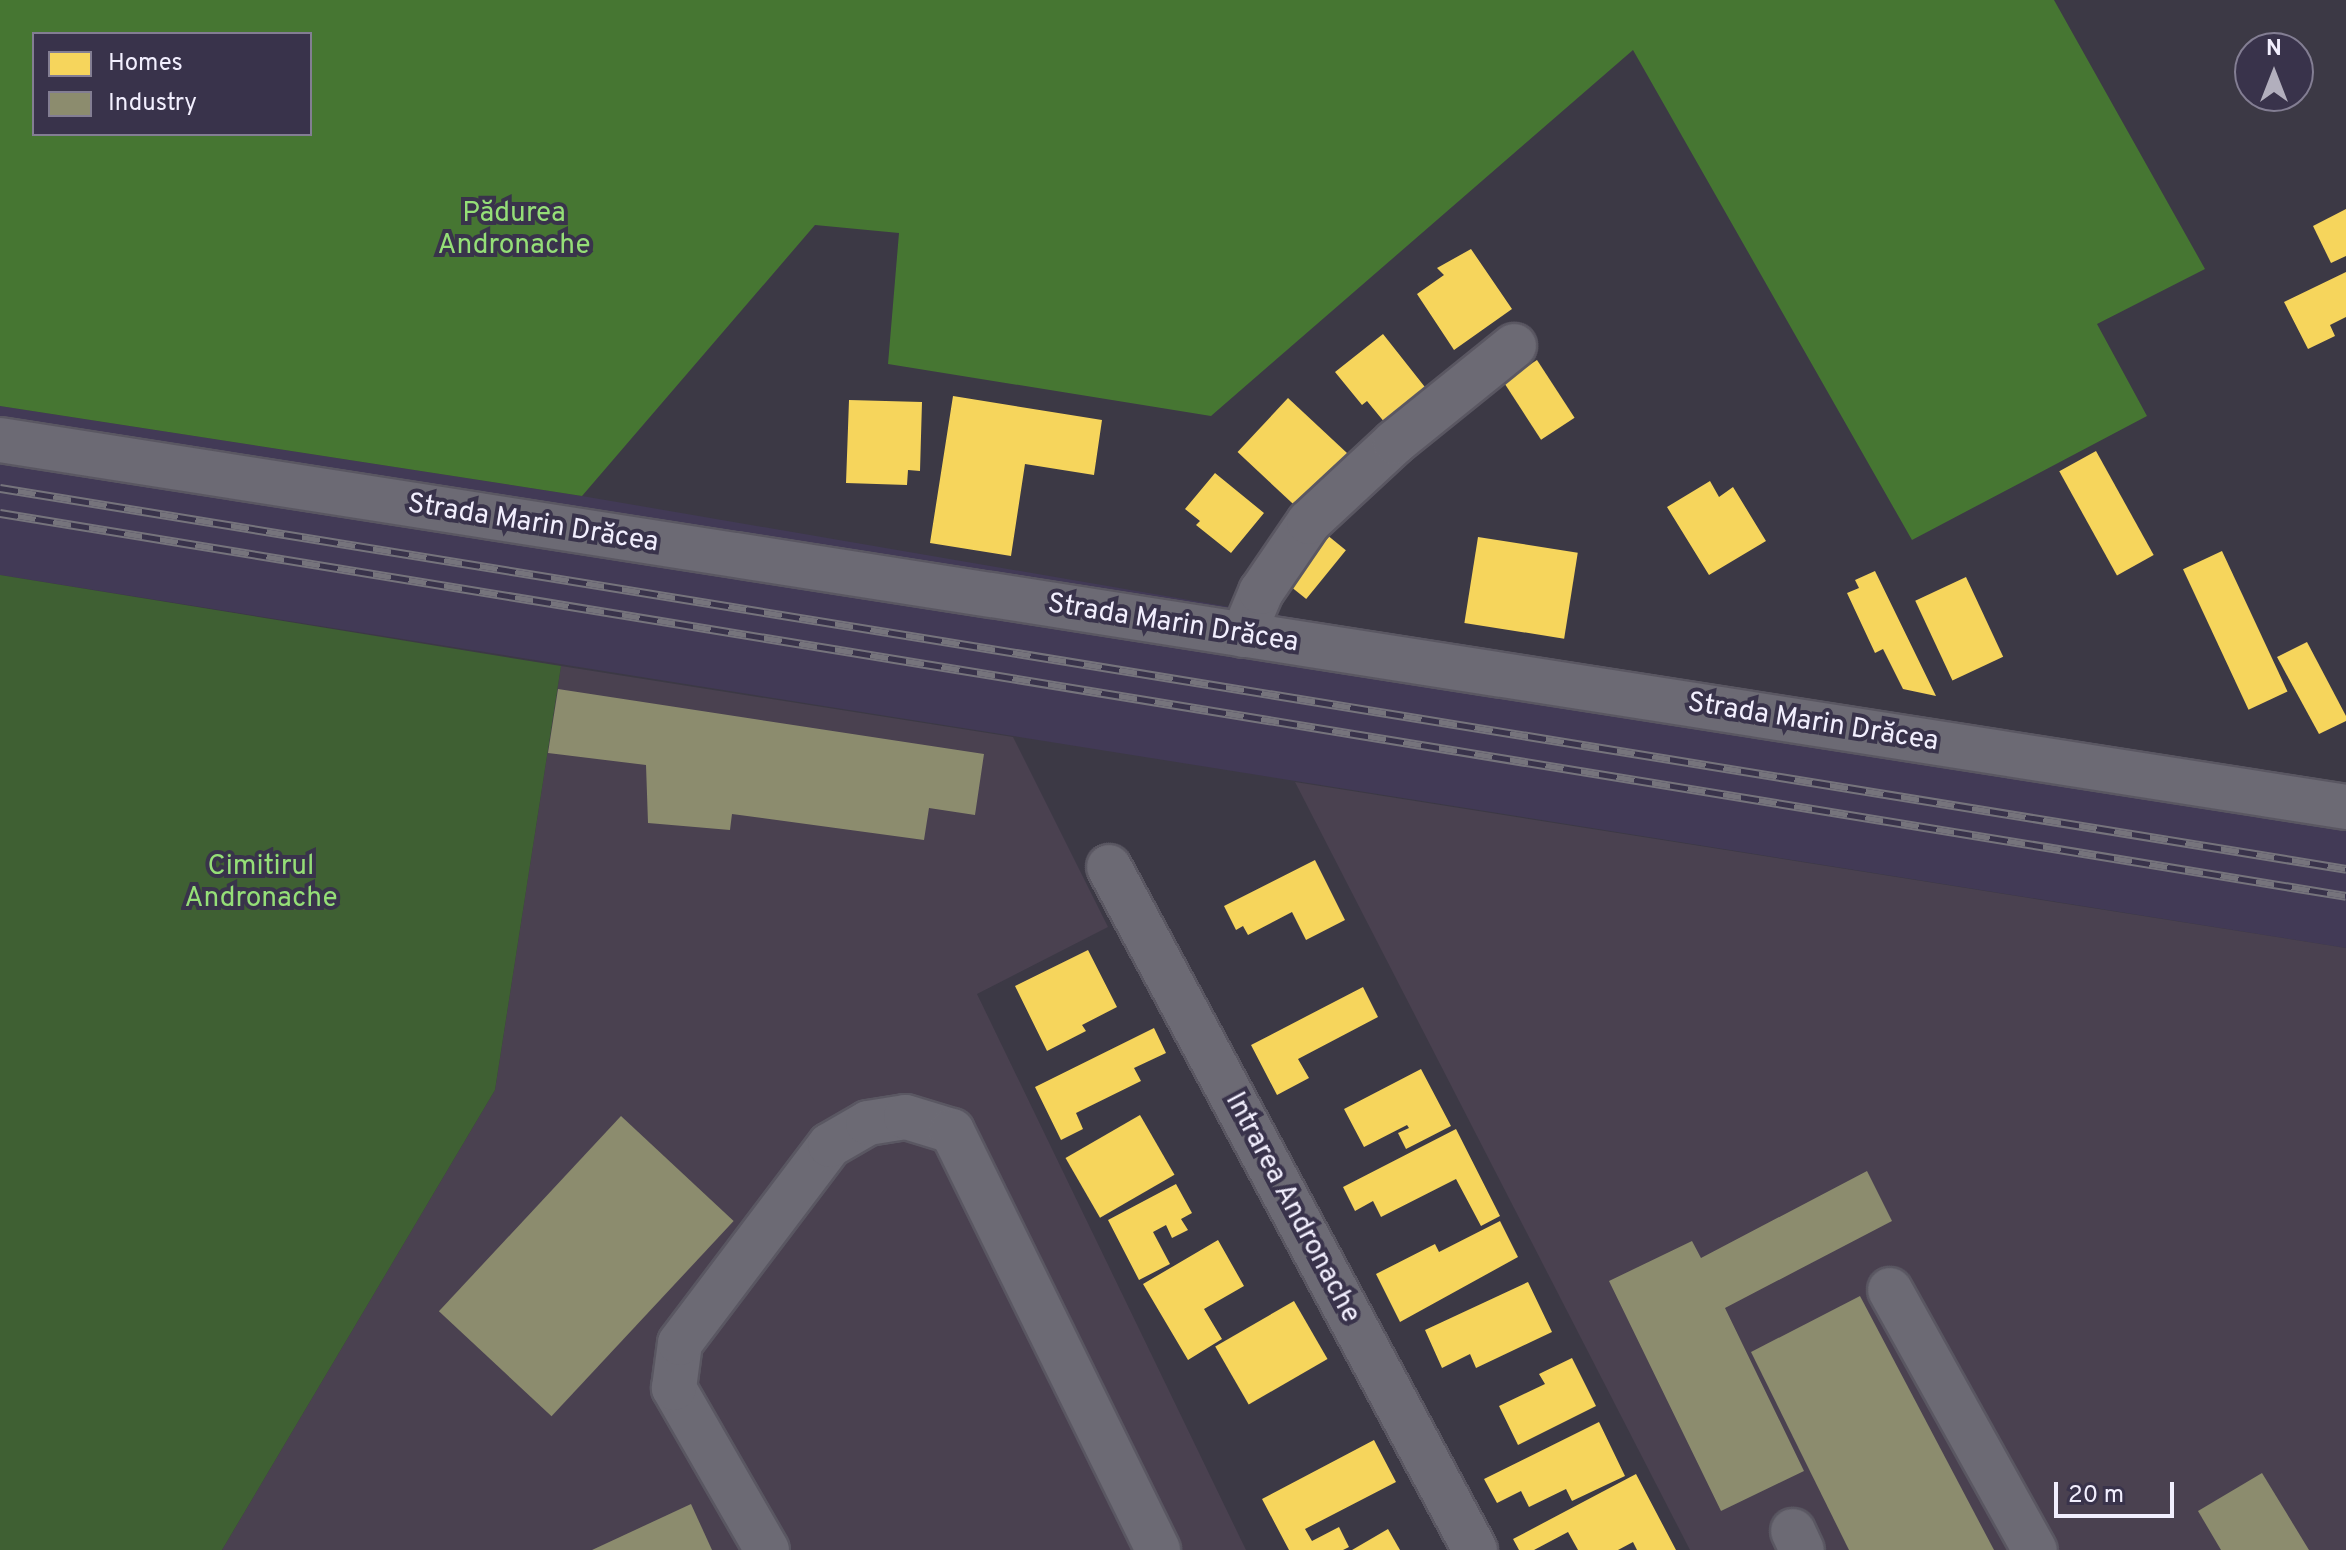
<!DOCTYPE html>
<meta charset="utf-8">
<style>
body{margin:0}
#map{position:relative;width:2346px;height:1550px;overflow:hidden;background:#3c3945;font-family:Overpass,sans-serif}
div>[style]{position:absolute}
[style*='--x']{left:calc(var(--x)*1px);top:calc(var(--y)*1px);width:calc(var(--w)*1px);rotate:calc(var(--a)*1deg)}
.built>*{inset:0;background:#423a56}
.industrial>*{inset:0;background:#4a4150}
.green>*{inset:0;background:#3f6033}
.forest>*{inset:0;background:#467632}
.homes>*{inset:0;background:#f6d55c;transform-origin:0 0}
.industry>*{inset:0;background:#8c8c6e;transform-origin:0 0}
.roads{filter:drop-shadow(2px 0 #5a5762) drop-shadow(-2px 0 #5a5762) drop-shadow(0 2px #5a5762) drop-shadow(0 -2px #5a5762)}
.minor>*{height:44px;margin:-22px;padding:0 22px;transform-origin:22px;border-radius:22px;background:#6c6a74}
.rail>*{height:9px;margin-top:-4.5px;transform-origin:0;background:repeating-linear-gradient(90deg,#39334b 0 18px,#76747c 0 36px);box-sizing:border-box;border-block:2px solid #76747c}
span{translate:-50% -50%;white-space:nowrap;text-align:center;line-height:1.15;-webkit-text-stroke:8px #39334b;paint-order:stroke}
.park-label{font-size:28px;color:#95df77}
.street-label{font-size:28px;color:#f2effe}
.legend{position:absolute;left:32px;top:32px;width:280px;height:104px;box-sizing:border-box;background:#39334b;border:2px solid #837e93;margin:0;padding:10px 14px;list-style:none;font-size:24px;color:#f2effe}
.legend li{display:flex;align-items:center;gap:16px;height:40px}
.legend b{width:40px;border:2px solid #837e93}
.north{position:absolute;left:2234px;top:32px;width:80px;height:80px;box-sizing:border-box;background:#39334b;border:2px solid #837e93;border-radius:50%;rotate:0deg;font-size:22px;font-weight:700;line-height:32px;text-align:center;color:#f2effe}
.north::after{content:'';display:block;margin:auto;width:28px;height:36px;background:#b2afbd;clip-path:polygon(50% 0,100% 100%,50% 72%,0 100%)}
.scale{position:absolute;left:2054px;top:1482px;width:120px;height:36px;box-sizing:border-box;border:4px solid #f2effe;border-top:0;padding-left:10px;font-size:24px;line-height:28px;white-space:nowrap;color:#f2effe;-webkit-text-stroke:6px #39334b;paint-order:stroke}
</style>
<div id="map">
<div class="built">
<i style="clip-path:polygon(0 406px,582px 496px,2346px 798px,2346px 948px,0 575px)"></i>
</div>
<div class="industrial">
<i style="clip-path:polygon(561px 666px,1013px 737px,1108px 927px,977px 994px,1246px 1550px,222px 1550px,495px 1090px)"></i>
<i style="clip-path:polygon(1295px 782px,2346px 948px,2346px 1550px,1690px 1550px)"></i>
</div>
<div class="green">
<i style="clip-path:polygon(0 575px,561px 666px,495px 1090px,222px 1550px,0 1550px)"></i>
</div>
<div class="forest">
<i style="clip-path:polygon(evenodd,0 0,2054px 0,2205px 269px,2097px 324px,2147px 416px,1912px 540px,1633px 50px,1211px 416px,888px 364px,899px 233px,815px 225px,582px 496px,0 406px,0 0,34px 34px,310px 34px,310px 134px,34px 134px,34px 34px)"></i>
</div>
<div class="homes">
<i style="clip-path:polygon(2346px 209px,2346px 256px,2331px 263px,2313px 226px)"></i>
<i style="clip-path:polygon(1471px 249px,1512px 309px,1454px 350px,1417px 294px,1444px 275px,1437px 268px)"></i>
<i style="clip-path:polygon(2346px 272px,2346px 317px,2330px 325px,2335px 336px,2308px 349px,2284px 302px)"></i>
<i style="clip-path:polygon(1383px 334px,1432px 396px,1390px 429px,1367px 401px,1362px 405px,1335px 372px)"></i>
<i style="left:1537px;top:360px;width:69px;height:40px;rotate:57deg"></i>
<i style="clip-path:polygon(953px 396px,1102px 420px,1094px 475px,1025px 464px,1011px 556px,930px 543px)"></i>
<i style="left:1288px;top:398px;width:88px;height:74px;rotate:43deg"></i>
<i style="clip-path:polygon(849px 400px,922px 402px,920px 471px,908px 470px,907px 485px,846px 483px)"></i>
<i style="left:2096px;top:451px;width:119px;height:42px;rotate:61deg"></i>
<i style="clip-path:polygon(1215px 473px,1264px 513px,1231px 553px,1196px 525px,1200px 521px,1185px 509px)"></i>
<i style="clip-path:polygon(1710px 481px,1719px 497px,1733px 487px,1766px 541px,1709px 575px,1667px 507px)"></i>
<i style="left:1321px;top:530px;width:32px;height:63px;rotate:39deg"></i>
<i style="left:1478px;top:537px;width:101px;height:87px;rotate:9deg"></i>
<i style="left:2222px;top:551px;width:155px;height:43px;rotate:65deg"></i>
<i style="clip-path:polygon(1875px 571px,1936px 696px,1903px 689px,1883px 649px,1875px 653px,1847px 593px,1859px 588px,1855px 580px)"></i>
<i style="left:1966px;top:577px;width:88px;height:56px;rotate:65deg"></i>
<i style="clip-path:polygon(2307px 642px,2346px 716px,2346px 721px,2319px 734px,2277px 657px)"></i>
<i style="clip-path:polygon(1315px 860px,1345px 920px,1306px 940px,1292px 912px,1248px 935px,1243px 926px,1236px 930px,1224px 906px)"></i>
<i style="clip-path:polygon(1088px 950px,1117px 1007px,1082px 1025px,1086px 1031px,1047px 1051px,1015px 986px)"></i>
<i style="clip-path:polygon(1363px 987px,1378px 1017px,1298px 1059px,1309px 1078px,1277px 1095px,1251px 1045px)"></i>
<i style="clip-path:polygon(1154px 1028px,1166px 1053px,1134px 1068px,1141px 1081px,1076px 1113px,1083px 1129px,1061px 1140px,1035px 1087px)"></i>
<i style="clip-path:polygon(1421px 1069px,1451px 1126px,1406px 1149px,1398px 1133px,1409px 1128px,1407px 1125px,1364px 1147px,1344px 1109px)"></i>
<i style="left:1140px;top:1115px;width:69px;height:86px;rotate:60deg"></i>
<i style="clip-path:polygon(1456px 1129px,1500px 1216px,1481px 1226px,1456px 1179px,1381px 1217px,1373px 1201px,1355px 1211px,1343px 1187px)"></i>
<i style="clip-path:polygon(1176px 1184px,1192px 1213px,1181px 1219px,1188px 1230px,1172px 1238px,1166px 1225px,1153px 1232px,1170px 1264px,1139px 1280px,1108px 1220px)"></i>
<i style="clip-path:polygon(1500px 1221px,1518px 1257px,1400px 1322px,1376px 1274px,1435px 1244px,1439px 1252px)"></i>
<i style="clip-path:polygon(1218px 1240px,1244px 1286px,1204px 1309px,1222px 1339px,1188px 1360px,1143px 1284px)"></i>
<i style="clip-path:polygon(1528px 1282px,1552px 1332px,1476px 1368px,1470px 1354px,1442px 1368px,1425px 1330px)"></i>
<i style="left:1294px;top:1301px;width:67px;height:91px;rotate:60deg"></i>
<i style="clip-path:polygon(1572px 1358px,1596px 1406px,1518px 1445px,1499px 1406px,1545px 1384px,1539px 1374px)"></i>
<i style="clip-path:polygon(1599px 1422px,1625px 1476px,1572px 1501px,1566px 1489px,1529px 1507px,1521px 1491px,1497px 1503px,1484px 1479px)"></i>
<i style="clip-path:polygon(1374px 1440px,1396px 1482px,1305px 1529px,1312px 1541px,1339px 1527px,1349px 1547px,1343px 1550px,1289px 1550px,1262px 1499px)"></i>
<i style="clip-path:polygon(1636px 1474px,1676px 1550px,1637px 1550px,1633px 1542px,1618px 1550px,1578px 1550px,1568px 1532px,1534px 1550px,1519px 1550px,1513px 1539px)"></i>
<i style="clip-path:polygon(1388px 1529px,1400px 1550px,1352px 1550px)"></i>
</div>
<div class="industry">
<i style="clip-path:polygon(558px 689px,984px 754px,975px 815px,929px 808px,924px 840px,732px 814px,730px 830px,648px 823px,646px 765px,548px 753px)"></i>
<i style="left:621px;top:1116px;width:154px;height:267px;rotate:43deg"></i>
<i style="clip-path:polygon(1867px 1171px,1892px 1221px,1725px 1308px,1804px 1471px,1721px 1511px,1609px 1281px,1692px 1241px,1701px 1258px)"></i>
<i style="clip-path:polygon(1860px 1296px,1994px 1550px,1849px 1550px,1751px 1352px)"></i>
<i style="clip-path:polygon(2262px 1473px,2309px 1550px,2221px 1550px,2198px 1511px)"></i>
<i style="clip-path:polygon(691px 1504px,712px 1550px,592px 1550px)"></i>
</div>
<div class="roads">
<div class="minor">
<i style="--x:0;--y:440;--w:2375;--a:8.89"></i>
<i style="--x:1243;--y:635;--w:47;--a:-67.3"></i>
<i style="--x:1261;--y:592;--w:85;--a:-55.6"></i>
<i style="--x:1309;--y:522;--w:117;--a:-42.9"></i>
<i style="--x:1395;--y:442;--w:153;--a:-38.9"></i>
<i style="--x:1109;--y:867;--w:775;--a:61.81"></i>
<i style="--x:1890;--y:1290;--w:298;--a:60.9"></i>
<i style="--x:1793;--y:1531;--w:21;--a:65"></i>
<i style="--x:767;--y:1550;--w:187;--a:-119.9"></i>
<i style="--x:674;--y:1388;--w:45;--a:-82.4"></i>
<i style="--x:680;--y:1343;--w:248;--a:-52.9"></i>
<i style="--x:830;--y:1145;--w:44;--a:-30.1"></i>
<i style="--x:868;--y:1123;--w:38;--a:-9"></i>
<i style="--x:906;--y:1117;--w:48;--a:16.9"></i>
<i style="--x:952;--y:1131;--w:467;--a:63.8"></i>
</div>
</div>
<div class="rail">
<i style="--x:0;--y:488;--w:2377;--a:9.22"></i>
<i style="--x:0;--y:513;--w:2377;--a:9.27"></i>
</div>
<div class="park-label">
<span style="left:514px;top:230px">Pădurea<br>Andronache</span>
<span style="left:261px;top:883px">Cimitirul<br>Andronache</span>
</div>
<div class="street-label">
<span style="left:533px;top:524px;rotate:9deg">Strada Marin Drăcea</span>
<span style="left:1173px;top:624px;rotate:9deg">Strada Marin Drăcea</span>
<span style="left:1813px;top:723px;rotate:9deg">Strada Marin Drăcea</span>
<span style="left:1292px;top:1208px;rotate:62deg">Intrarea Andronache</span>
</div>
<ul class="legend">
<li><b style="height:22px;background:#f6d55c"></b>Homes</li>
<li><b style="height:22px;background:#8c8c6e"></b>Industry</li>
</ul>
<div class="north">N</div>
<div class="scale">20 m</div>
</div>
